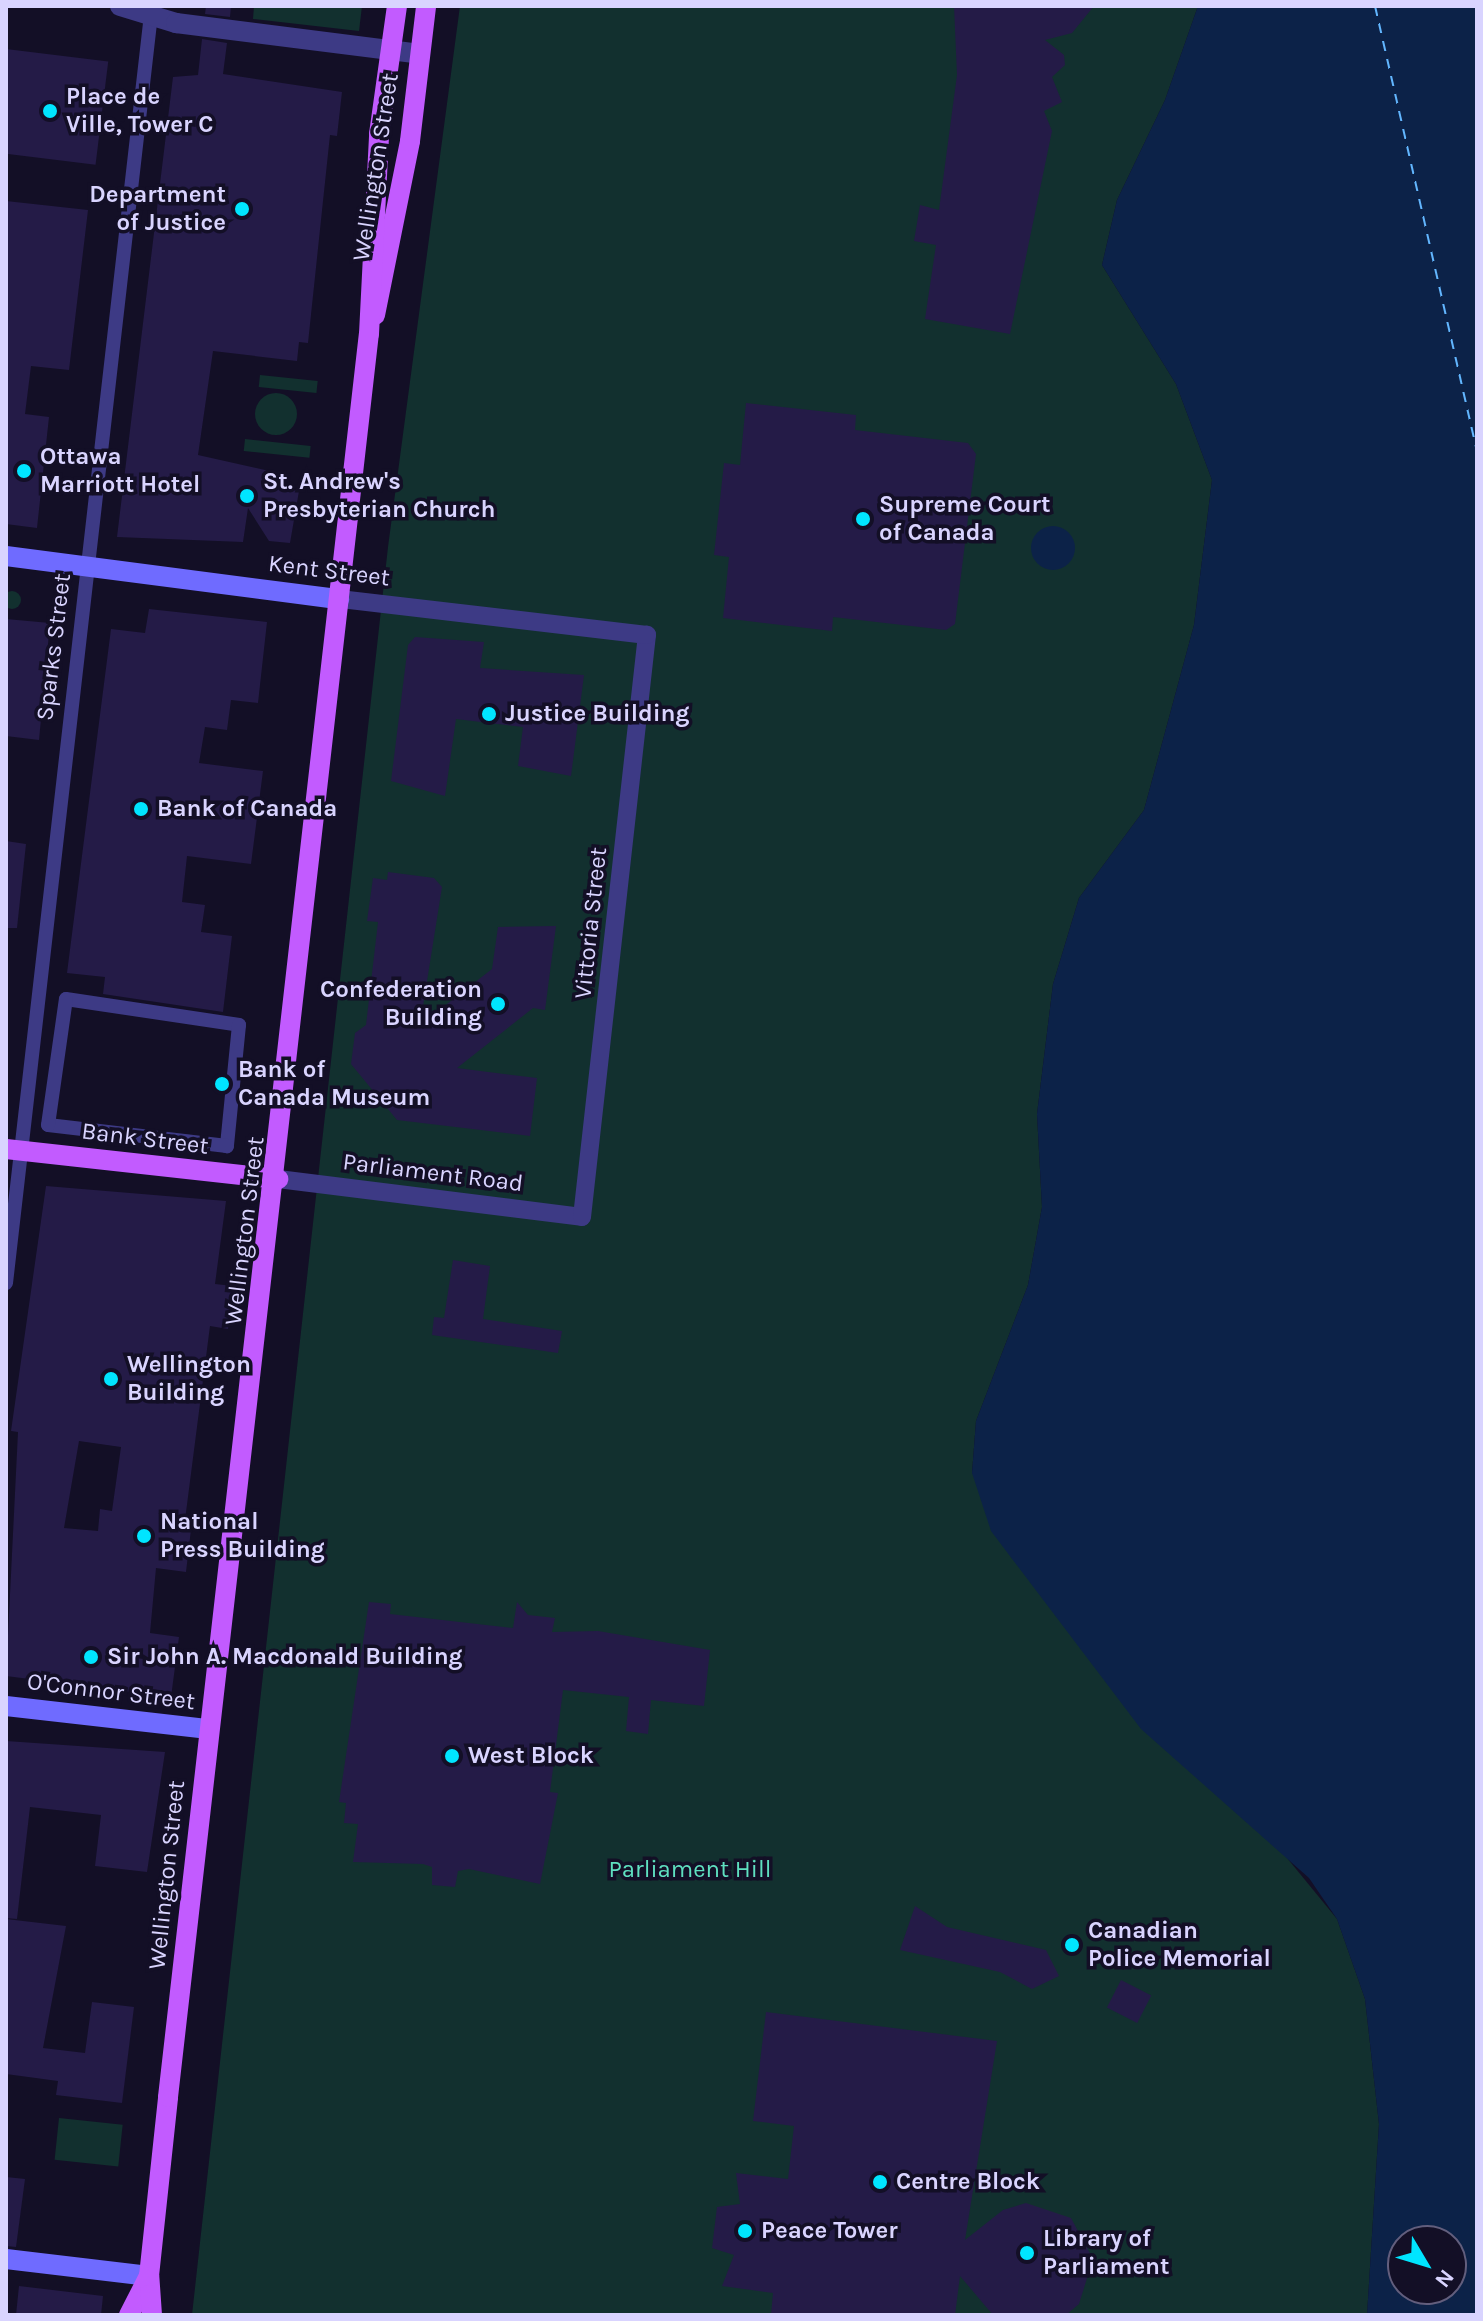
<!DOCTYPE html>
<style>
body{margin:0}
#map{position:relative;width:1483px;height:2321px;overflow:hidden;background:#130f26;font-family:Karla,sans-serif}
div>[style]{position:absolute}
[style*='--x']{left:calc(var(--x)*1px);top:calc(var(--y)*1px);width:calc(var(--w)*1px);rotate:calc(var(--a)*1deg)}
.green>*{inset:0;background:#12302f;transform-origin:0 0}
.round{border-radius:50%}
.water>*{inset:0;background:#0c2248}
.ferry>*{height:2px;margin-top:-1px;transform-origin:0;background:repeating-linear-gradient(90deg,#62b6ff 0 10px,transparent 0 18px)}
.building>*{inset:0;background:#241b47;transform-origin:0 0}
.pedestrian>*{height:14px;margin:-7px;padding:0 7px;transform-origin:7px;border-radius:7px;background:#3d3a85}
.minor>*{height:18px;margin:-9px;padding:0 9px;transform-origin:9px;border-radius:9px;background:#3d3a85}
.tertiary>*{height:20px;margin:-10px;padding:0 10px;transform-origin:10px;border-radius:10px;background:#3d3a85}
.secondary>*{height:20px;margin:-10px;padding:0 10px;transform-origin:10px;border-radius:10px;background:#6f6bff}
.primary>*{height:20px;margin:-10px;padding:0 10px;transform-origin:10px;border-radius:10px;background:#c25bff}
.dots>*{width:22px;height:22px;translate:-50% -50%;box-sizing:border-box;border:4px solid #130f26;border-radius:50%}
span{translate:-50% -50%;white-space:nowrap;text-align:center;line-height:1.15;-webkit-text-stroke:7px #130f26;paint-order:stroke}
.poi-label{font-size:24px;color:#d9d4ff;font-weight:700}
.left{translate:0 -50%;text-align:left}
.right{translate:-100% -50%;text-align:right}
.street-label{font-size:24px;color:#d9d4ff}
.park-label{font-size:24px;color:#5fe0c0}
.frame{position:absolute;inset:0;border:8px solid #d9d4ff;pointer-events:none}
.north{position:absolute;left:1387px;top:2225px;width:80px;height:80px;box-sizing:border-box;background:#130f26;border:2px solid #625e7d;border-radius:50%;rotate:128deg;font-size:22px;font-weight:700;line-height:32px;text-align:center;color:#d9d4ff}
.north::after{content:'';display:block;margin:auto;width:28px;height:36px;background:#00e5ff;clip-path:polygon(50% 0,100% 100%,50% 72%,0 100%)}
</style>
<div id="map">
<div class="green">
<i style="clip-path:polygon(254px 6px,362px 6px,359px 31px,253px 19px)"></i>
<i style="clip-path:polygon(460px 6px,1198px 6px,1165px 100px,1117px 200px,1102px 265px,1176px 384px,1212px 480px,1194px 625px,1144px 810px,1079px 898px,1053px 984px,1037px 1114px,1042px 1207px,1028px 1285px,976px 1421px,972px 1473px,1337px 1919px,1365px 1999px,1379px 2124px,1367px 2315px,192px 2315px,388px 547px)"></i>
<i style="left:260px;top:375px;width:58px;height:12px;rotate:6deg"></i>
<i class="round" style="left:255px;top:393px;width:42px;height:42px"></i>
<i style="left:245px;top:439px;width:66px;height:12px;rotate:6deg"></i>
<i class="round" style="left:3px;top:591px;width:18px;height:18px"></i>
<i style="left:59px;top:2118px;width:64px;height:42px;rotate:6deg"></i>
</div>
<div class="water">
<i style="clip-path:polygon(evenodd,1198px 6px,1477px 6px,1477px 2315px,1367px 2315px,1379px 2124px,1365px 1999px,1337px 1919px,1309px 1878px,1141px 1729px,991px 1531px,972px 1473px,976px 1421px,1028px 1285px,1042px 1207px,1037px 1114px,1053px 984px,1079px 898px,1144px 810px,1194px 625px,1212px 480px,1176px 384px,1102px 265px,1117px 200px,1165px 100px,1198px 6px,1403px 2241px,1451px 2241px,1451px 2289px,1403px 2289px,1403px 2241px)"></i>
<i class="round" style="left:1031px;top:526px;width:44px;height:44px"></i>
</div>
<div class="ferry">
<i style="--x:1375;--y:6;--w:457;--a:77.1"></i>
</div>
<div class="building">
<i style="clip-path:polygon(206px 6px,231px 6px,230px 17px,205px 14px)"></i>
<i style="clip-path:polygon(954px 6px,1094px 6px,1072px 33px,1045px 40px,1064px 55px,1065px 65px,1052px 77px,1062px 102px,1044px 111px,1052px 131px,1010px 334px,925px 319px,936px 245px,914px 241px,920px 205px,939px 210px,957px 75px)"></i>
<i style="clip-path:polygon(202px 39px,227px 43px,223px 74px,342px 92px,337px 136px,330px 135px,308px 343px,299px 342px,297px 361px,213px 351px,198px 455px,287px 475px,286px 489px,299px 491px,290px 543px,269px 541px,248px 508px,243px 542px,117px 537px,173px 77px,198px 75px)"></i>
<i style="left:6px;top:49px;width:103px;height:104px;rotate:7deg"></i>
<i style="clip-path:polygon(6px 201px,88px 210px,69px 370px,31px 366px,25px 414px,49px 417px,37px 528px,6px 524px)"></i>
<i style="clip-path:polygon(746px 403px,856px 415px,855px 430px,968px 443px,976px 454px,955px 624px,946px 630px,833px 617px,832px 631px,723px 618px,729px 557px,714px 555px,724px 463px,740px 465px)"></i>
<i style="clip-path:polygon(149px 609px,267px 622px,258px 703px,231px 700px,227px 730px,205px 727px,199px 763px,263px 771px,251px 864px,187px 856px,182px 902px,205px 905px,201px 932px,232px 936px,223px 1012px,103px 994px,105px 977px,67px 973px,111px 629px,145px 633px)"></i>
<i style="clip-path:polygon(6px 619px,50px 623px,39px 740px,6px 736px)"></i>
<i style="clip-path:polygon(415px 637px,484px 642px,480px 668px,584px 675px,571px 776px,518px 766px,523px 727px,456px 719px,445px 796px,391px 781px,408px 645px)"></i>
<i style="clip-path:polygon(6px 841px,26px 844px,17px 928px,6px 928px)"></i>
<i style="clip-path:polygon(388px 872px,434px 878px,442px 887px,420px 1025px,492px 969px,498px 927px,556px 926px,545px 1010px,533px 1008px,457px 1068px,537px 1078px,530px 1136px,397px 1120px,351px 1064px,355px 1033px,366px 1025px,378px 922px,367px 921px,373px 878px,387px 880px)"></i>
<i style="clip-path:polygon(evenodd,46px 1186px,226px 1201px,215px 1284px,233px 1286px,228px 1329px,210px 1326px,185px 1520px,192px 1521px,186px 1572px,156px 1568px,150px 1633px,179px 1637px,171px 1697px,6px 1676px,18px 1432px,11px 1431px,46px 1186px,79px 1441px,121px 1447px,112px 1511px,100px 1509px,98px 1531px,64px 1528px,79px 1441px)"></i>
<i style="clip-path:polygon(453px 1260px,490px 1266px,483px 1319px,562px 1331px,558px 1353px,432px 1335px,434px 1317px,444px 1318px)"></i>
<i style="clip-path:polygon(369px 1602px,391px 1604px,390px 1614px,513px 1628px,517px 1602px,528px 1615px,555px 1618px,552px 1632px,598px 1631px,710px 1650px,704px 1706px,651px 1700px,648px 1734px,626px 1731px,629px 1697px,563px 1690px,550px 1792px,558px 1793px,540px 1884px,469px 1869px,458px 1871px,455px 1887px,432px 1885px,432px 1867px,423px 1864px,353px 1862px,358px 1824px,344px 1823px,346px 1803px,339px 1802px)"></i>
<i style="clip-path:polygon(6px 1741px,165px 1752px,147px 1872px,95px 1866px,101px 1815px,30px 1807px,17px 1919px,6px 1918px)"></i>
<i style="clip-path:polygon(915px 1906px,947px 1927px,1046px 1950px,1059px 1976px,1032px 1989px,1000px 1972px,900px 1950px)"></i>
<i style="clip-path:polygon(6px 1919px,66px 1926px,43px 2048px,85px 2053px,92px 2002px,134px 2007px,122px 2103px,56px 2095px,58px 2081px,6px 2074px)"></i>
<i style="left:1121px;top:1980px;width:34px;height:31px;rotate:27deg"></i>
<i style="clip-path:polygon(766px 2012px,997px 2041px,965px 2240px,1003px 2210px,1026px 2203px,1071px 2218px,1093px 2259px,1079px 2304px,1066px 2315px,993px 2315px,960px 2276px,955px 2315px,771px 2315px,773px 2293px,722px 2286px,734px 2255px,712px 2248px,717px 2207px,740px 2204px,736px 2173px,788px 2179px,794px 2126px,753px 2121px)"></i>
<i style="clip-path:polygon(6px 2177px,25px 2179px,16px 2247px,6px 2246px)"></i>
<i style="clip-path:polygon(19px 2286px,103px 2296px,101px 2315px,16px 2315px)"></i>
</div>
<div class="pedestrian">
<i style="--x:66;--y:999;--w:175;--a:8.5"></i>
<i style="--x:239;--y:1025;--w:122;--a:95.7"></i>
<i style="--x:227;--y:1146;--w:180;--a:-173.3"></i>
<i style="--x:48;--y:1125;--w:127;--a:-81.9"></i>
<i style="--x:6;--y:1283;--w:1276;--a:-83.48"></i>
</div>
<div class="minor">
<i style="--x:278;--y:1179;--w:306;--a:7.1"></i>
<i style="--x:582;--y:1217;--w:586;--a:-83.63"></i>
<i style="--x:647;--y:635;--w:310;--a:-173.3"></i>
</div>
<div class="tertiary">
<i style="--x:120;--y:6;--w:59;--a:16.9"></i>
<i style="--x:176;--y:23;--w:246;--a:7.2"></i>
</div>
<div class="secondary">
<i style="--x:6;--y:556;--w:336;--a:7.4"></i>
<i style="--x:6;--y:1706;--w:204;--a:6.5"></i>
<i style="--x:6;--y:2259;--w:144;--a:6.8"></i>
</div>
<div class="primary">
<i style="--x:375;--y:315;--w:177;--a:-78.6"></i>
<i style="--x:410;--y:141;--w:136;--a:-83.2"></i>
<i style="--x:6;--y:1149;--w:274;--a:6.3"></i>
<i style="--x:129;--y:2315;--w:44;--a:-62.9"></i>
<i style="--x:152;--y:2315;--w:39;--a:-94"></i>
<i style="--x:149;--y:2276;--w:180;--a:-83.9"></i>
<i style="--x:168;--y:2097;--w:1774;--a:-83.5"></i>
<i style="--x:369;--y:334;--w:200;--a:-87.1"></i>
<i style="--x:379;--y:134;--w:129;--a:-82"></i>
</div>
<div class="dots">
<i style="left:50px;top:111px;background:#00e5ff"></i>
<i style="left:242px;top:209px;background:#00e5ff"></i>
<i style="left:24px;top:471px;background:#00e5ff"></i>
<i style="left:247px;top:496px;background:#00e5ff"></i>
<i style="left:863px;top:519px;background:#00e5ff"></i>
<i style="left:489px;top:714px;background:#00e5ff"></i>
<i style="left:141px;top:809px;background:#00e5ff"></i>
<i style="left:498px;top:1004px;background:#00e5ff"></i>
<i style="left:222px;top:1084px;background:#00e5ff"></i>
<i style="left:111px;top:1379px;background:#00e5ff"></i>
<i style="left:144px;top:1536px;background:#00e5ff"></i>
<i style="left:91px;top:1657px;background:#00e5ff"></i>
<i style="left:452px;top:1756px;background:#00e5ff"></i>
<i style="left:1072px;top:1945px;background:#00e5ff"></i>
<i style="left:880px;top:2182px;background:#00e5ff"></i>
<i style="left:745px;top:2231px;background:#00e5ff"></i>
<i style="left:1027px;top:2253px;background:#00e5ff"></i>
</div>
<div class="poi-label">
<span class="left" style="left:66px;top:111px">Place de<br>Ville, Tower C</span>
<span class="right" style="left:226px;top:209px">Department<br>of Justice</span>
<span class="left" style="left:40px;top:471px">Ottawa<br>Marriott Hotel</span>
<span class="left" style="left:263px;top:496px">St. Andrew's<br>Presbyterian Church</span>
<span class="left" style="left:879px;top:519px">Supreme Court<br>of Canada</span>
<span class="left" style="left:505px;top:714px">Justice Building</span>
<span class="left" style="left:157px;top:809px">Bank of Canada</span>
<span class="right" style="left:482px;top:1004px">Confederation<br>Building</span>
<span class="left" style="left:238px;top:1084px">Bank of<br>Canada Museum</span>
<span class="left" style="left:127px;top:1379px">Wellington<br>Building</span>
<span class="left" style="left:160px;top:1536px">National<br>Press Building</span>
<span class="left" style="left:107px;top:1657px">Sir John A. Macdonald Building</span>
<span class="left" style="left:468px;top:1756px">West Block</span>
<span class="left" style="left:1088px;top:1945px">Canadian<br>Police Memorial</span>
<span class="left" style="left:896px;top:2182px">Centre Block</span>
<span class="left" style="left:761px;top:2231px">Peace Tower</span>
<span class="left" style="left:1043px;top:2253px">Library of<br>Parliament</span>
</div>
<div class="street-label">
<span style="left:376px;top:167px;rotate:-81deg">Wellington Street</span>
<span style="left:329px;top:571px;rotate:7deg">Kent Street</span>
<span style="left:54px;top:647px;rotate:-83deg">Sparks Street</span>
<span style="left:591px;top:923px;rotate:-84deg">Vittoria Street</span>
<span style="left:145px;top:1139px;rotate:7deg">Bank Street</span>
<span style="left:433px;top:1173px;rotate:7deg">Parliament Road</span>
<span style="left:245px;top:1231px;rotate:-83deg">Wellington Street</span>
<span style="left:111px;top:1692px;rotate:7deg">O'Connor Street</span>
<span style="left:167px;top:1875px;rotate:-84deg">Wellington Street</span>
</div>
<div class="park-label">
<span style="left:690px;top:1870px">Parliament Hill</span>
</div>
<div class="frame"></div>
<div class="north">N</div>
</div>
